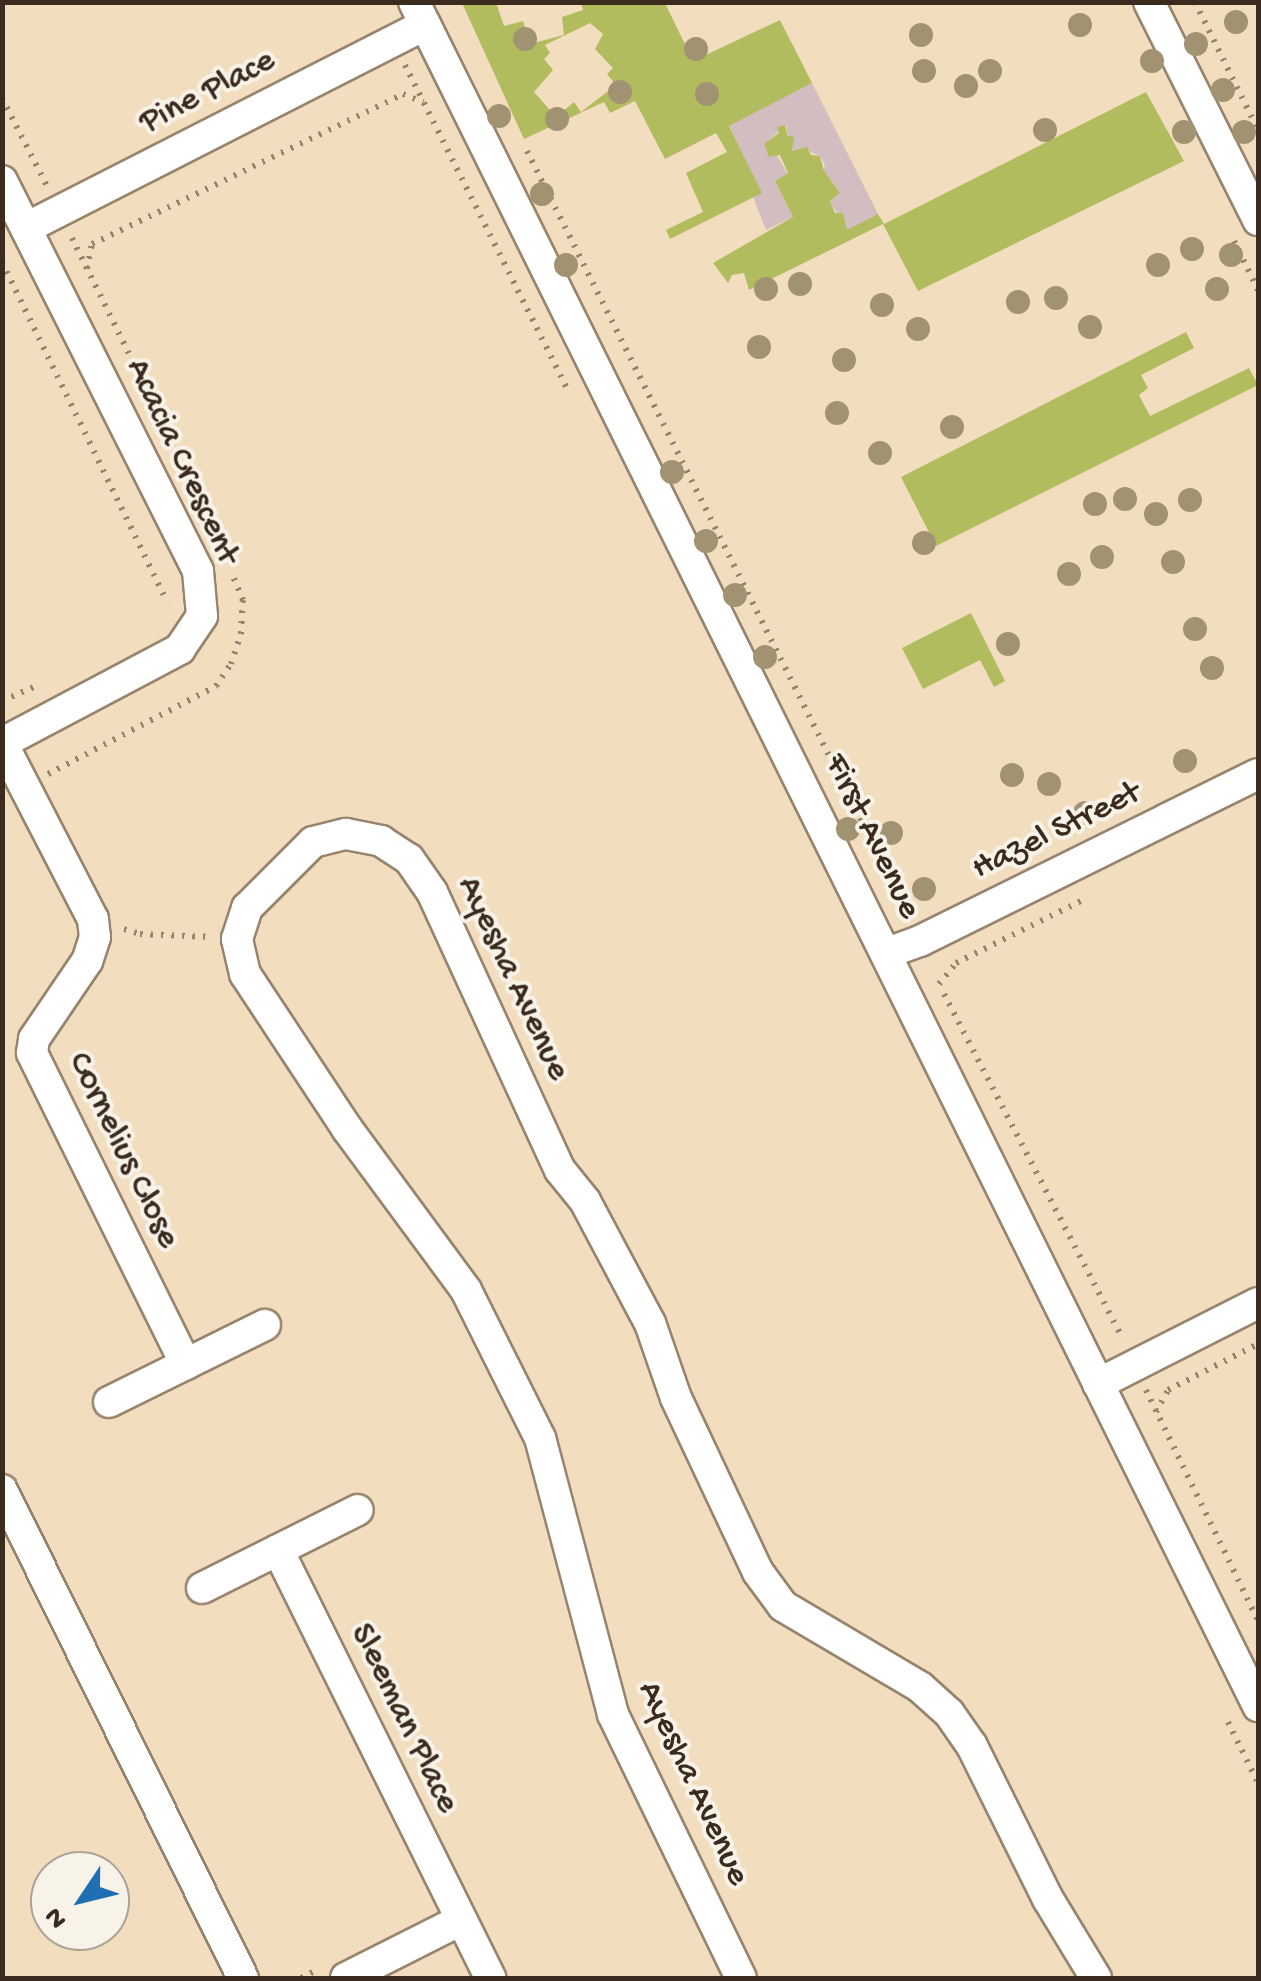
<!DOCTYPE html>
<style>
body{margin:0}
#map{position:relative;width:1261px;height:1981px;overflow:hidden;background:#f3ddbf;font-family:"Gochi Hand",sans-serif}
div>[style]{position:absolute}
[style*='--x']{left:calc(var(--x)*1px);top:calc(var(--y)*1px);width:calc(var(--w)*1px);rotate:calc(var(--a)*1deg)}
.industrial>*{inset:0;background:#d2bec1}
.green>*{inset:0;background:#b0bc5d}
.path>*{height:6px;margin-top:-3px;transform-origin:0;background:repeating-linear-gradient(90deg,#97846e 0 2.5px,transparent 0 10.5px)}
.roads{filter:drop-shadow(2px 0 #97846e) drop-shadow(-2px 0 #97846e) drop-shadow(0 2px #97846e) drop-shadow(0 -2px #97846e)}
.minor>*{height:30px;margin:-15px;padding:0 15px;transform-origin:15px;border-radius:15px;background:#fff}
.trees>*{width:24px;height:24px;margin:-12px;border-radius:50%;background:#a19371}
span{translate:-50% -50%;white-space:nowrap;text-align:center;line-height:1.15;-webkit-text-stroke:8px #f7f3e8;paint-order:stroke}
.street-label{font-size:35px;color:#3b2a1e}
.frame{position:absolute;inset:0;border:5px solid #3b2a1e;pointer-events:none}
.north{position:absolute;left:30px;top:1851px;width:100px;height:100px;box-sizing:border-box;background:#f7f3e8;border:2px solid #aca397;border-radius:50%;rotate:235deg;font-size:28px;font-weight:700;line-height:40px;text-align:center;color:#3b2a1e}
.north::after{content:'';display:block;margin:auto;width:35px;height:45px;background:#1f6fb2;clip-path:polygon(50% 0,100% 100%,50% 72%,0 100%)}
</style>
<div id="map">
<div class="industrial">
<i style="clip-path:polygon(812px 83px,878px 214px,847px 231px,830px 201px,840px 193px,823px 171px,825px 165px,820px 156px,806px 150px,792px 151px,786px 125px,768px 141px,788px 174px,775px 181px,793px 217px,766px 230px,753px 197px,761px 193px,729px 125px)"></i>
</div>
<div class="green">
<i style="clip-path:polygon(evenodd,462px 3px,496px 3px,504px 26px,523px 21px,530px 44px,564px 35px,562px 17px,583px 10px,581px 3px,665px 3px,693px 61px,780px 20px,812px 83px,729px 126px,762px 193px,670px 239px,666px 230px,703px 212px,686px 173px,727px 152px,716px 133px,665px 159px,635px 101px,610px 113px,604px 102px,524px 139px,462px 3px,590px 23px,603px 34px,595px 49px,613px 68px,607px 74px,616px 85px,581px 112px,574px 102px,556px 117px,534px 92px,553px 70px,544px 59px,550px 53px,545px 45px,590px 23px)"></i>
<i style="clip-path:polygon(1146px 92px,1184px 161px,918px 291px,883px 224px,749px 290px,744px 273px,732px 275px,728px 283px,713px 263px,793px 217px,775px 181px,788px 173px,780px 155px,769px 157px,764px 144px,779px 133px,777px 127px,785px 125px,788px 136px,794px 137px,792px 151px,807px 147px,811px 155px,820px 156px,824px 171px,840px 193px,830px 201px,835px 213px,843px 213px,847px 230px,878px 214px,884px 224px)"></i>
<i style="clip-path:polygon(1186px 332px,1194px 348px,1141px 375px,1148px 388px,1139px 395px,1150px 416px,1249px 368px,1258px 385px,936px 546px,901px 477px)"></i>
<i style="clip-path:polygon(971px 613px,1005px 681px,994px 687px,980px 660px,923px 689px,902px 648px)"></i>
</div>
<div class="path">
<i style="--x:1195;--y:2;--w:143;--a:63.8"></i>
<i style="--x:405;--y:65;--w:362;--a:63.4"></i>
<i style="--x:2;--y:98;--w:99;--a:62.9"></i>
<i style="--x:527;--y:151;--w:853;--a:63.46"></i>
<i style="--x:72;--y:238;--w:193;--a:63.8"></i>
<i style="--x:1234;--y:241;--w:55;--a:63.9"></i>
<i style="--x:2;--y:262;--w:378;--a:64.1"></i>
<i style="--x:87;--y:269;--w:25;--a:-79"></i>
<i style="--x:92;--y:244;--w:345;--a:-25.7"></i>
<i style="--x:403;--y:94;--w:22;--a:22"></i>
<i style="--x:2;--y:701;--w:39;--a:-24"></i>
<i style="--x:48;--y:774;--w:190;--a:-27.6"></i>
<i style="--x:216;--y:686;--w:27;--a:-56"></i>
<i style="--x:231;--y:664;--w:32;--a:-72"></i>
<i style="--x:241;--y:634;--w:34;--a:-87"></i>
<i style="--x:243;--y:600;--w:30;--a:-113"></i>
<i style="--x:124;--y:929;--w:17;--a:17"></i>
<i style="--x:140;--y:934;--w:71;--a:2.4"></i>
<i style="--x:939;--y:984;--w:27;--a:-51"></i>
<i style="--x:956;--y:963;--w:142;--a:-26.4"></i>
<i style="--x:944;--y:994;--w:387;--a:62.6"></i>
<i style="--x:1146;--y:1390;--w:257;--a:64.1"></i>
<i style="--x:1156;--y:1412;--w:25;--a:-61"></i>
<i style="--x:1168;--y:1390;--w:101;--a:-27.1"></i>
<i style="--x:1228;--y:1722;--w:68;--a:63.8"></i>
<i style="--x:301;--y:1978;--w:18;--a:-27"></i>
</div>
<div class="roads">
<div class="minor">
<i style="--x:414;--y:2;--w:1902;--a:63.65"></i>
<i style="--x:1149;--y:2;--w:244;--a:63.4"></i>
<i style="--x:2;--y:181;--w:436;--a:63.3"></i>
<i style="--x:198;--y:571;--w:45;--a:84.9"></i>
<i style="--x:202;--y:616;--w:40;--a:124"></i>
<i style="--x:180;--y:649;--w:199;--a:152.1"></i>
<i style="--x:26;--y:228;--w:448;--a:-27"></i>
<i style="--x:2;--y:743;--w:198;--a:62.7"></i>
<i style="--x:93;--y:919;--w:18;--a:84"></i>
<i style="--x:95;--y:937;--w:25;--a:108"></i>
<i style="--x:87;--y:961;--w:94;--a:124.2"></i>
<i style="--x:34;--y:1039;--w:14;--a:98"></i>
<i style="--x:32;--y:1053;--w:347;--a:63.7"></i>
<i style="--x:887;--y:953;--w:35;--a:-20"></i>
<i style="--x:920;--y:941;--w:377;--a:-26.3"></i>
<i style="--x:1098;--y:1384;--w:179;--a:-26.9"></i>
<i style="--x:109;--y:1402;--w:174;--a:-26.3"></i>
<i style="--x:2;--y:1490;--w:544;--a:63.72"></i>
<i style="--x:278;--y:1550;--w:478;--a:63.6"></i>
<i style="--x:202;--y:1588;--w:174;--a:-26.6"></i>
<i style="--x:346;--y:1978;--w:129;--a:-26.8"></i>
<i style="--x:741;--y:1978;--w:293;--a:-115.9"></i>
<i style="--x:613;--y:1714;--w:285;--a:-104.8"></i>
<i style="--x:540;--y:1438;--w:165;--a:-116.6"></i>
<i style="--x:466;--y:1290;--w:199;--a:-126.4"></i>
<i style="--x:348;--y:1130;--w:187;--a:-123.4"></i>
<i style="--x:245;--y:974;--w:36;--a:-103"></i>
<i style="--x:237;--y:939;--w:33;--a:-72"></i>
<i style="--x:247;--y:908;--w:93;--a:-45"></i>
<i style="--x:313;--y:842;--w:34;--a:-14"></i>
<i style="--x:346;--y:834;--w:36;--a:11"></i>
<i style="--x:381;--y:841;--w:33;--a:33"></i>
<i style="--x:409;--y:859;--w:40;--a:55.1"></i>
<i style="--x:432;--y:892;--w:306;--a:65.3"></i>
<i style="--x:560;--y:1170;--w:40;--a:51"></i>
<i style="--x:585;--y:1201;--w:138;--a:62"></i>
<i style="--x:650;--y:1323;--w:79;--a:70.9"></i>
<i style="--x:676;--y:1398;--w:192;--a:64.8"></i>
<i style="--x:758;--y:1572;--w:42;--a:53.7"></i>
<i style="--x:783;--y:1606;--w:159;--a:30.6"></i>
<i style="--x:920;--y:1687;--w:39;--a:42"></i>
<i style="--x:949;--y:1713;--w:40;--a:55.1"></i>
<i style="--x:972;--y:1746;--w:171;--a:63.6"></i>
<i style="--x:1048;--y:1899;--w:92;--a:58.7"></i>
</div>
</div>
<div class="trees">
<i style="left:1236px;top:22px"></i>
<i style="left:1080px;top:25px"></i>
<i style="left:921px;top:35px"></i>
<i style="left:525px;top:39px"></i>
<i style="left:1196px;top:44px"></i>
<i style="left:696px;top:49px"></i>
<i style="left:1152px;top:61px"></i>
<i style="left:924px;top:71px"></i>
<i style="left:990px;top:71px"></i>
<i style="left:966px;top:86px"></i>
<i style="left:1223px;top:90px"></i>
<i style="left:620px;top:92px"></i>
<i style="left:707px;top:94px"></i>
<i style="left:499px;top:116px"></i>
<i style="left:557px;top:119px"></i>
<i style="left:1045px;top:130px"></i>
<i style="left:1184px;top:132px"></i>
<i style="left:1244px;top:132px"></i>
<i style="left:542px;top:194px"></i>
<i style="left:1192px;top:249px"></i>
<i style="left:1231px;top:255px"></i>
<i style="left:566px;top:265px"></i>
<i style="left:1158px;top:265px"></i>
<i style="left:800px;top:284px"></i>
<i style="left:766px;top:289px"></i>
<i style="left:1217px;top:289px"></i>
<i style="left:1056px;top:298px"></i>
<i style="left:1018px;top:302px"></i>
<i style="left:882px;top:305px"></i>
<i style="left:1090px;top:327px"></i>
<i style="left:918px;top:329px"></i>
<i style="left:759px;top:347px"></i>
<i style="left:844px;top:360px"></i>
<i style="left:837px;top:413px"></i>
<i style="left:952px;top:427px"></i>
<i style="left:880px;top:453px"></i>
<i style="left:672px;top:472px"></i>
<i style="left:1125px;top:499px"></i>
<i style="left:1190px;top:500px"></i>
<i style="left:1095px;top:504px"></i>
<i style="left:1156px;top:514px"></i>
<i style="left:706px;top:541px"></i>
<i style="left:924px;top:543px"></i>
<i style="left:1102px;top:557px"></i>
<i style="left:1173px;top:562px"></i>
<i style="left:1069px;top:574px"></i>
<i style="left:735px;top:595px"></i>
<i style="left:1195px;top:629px"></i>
<i style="left:1008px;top:644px"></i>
<i style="left:765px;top:657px"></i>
<i style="left:1212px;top:668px"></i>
<i style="left:1185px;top:761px"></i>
<i style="left:1012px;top:775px"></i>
<i style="left:1049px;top:784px"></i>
<i style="left:1085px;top:813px"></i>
<i style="left:848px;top:829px"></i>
<i style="left:891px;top:833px"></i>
<i style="left:924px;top:889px"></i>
</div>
<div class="street-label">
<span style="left:208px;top:93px;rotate:-27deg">Pine Place</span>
<span style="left:181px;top:462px;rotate:65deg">Acacia Crescent</span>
<span style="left:1057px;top:832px;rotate:-26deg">Hazel Street</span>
<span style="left:871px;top:837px;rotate:64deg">First Avenue</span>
<span style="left:512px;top:979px;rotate:65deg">Ayesha Avenue</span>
<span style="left:122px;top:1151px;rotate:64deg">Cornelius Close</span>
<span style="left:403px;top:1719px;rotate:64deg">Sleeman Place</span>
<span style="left:692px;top:1784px;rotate:65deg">Ayesha Avenue</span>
</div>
<div class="frame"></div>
<div class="north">N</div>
</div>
